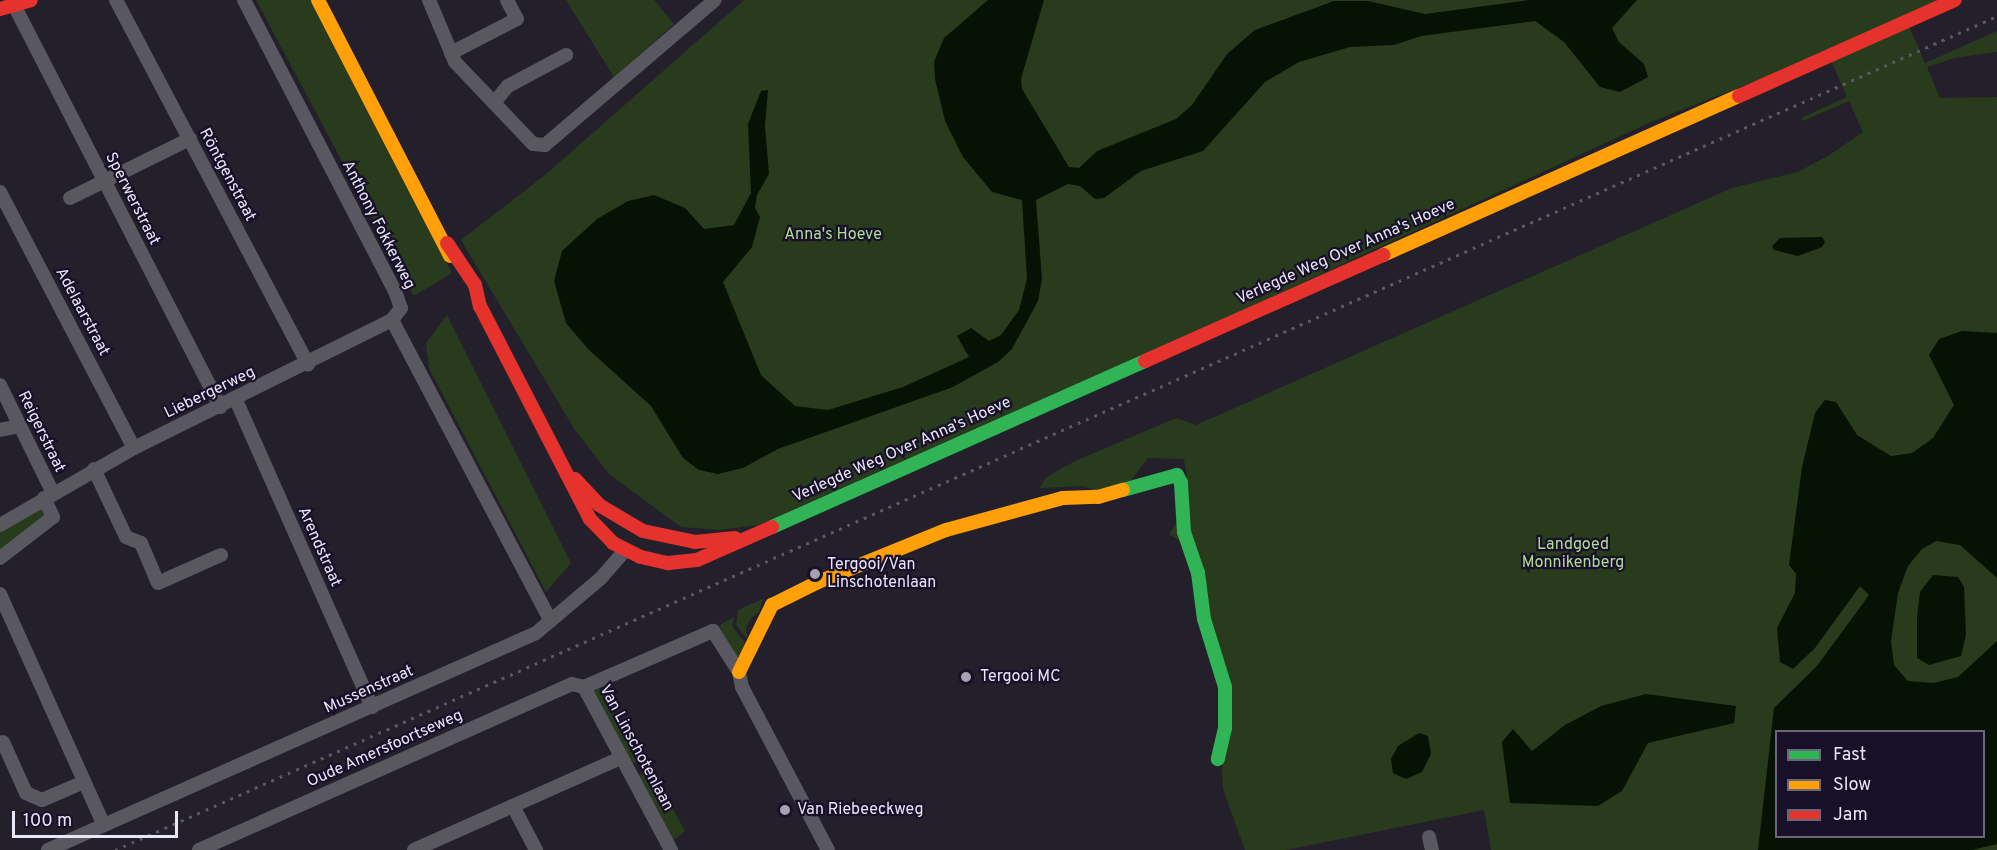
<!DOCTYPE html>
<meta charset="utf-8">
<style>
body{margin:0}
#map{position:relative;width:1997px;height:850px;overflow:hidden;background:#23202c;font-family:Overpass,sans-serif}
div>[style]{position:absolute}
[style*='--x']{left:calc(var(--x)*1px);top:calc(var(--y)*1px);width:calc(var(--w)*1px);rotate:calc(var(--a)*1deg)}
.green>*{inset:0;background:#283b1c}
.water>*{inset:0;background:#061304}
.street>*{height:14px;margin:-7px;padding:0 7px;transform-origin:7px;border-radius:7px;background:#59575f}
.fast>*{height:14px;margin:-7px;padding:0 7px;transform-origin:7px;border-radius:7px;background:#30b455}
.slow>*{height:14px;margin:-7px;padding:0 7px;transform-origin:7px;border-radius:7px;background:#ff9f0a}
.jam>*{height:14px;margin:-7px;padding:0 7px;transform-origin:7px;border-radius:7px;background:#e5322d}
.rail>*{height:3px;margin-top:-1.5px;transform-origin:0;background:repeating-linear-gradient(90deg,#5a5862 0 3px,transparent 0 9px)}
.dots>*{width:16px;height:16px;translate:-50% -50%;box-sizing:border-box;border:3px solid #171028;border-radius:50%}
span{translate:-50% -50%;white-space:nowrap;text-align:center;line-height:1.15;-webkit-text-stroke:4.5px #171028;paint-order:stroke}
.street-label{font-size:16px;color:#e9e6f7}
.park-label{font-size:16px;color:#b0dd95}
.poi-label{font-size:16px;color:#e9e6f7}
.left{translate:0 -50%;text-align:left}
.legend{position:absolute;left:1775px;top:730px;width:210px;height:108px;box-sizing:border-box;background:#171028;border:2px solid #6b667b;margin:0;padding:8px 10px;list-style:none;font-size:18px;color:#e9e6f7}
.legend li{display:flex;align-items:center;gap:12px;height:30px}
.legend b{width:30px;border:2px solid #6b667b}
.scale{position:absolute;left:12px;top:811px;width:166px;height:27px;box-sizing:border-box;border:3px solid #e9e6f7;border-top:0;padding-left:8px;font-size:18px;line-height:21px;white-space:nowrap;color:#e9e6f7;-webkit-text-stroke:4px #171028;paint-order:stroke}
</style>
<div id="map">
<div class="green">
<i style="clip-path:polygon(256px 0,312px 0,452px 273px,414px 296px)"></i>
<i style="clip-path:polygon(566px 0,654px 0,674px 24px,614px 77px)"></i>
<i style="clip-path:polygon(evenodd,744px 0,1940px 0,1904px 15px,1925px 63px,1997px 31px,1997px 52px,1954px 58px,1927px 67px,1940px 98px,1997px 97px,1997px 850px,1491px 850px,1484px 810px,1286px 850px,1245px 850px,1223px 789px,1222px 768px,1228px 745px,1192px 548px,1169px 534px,1190px 501px,1184px 459px,1148px 458px,1117px 499px,1083px 486px,1040px 488px,1045px 478px,1075px 461px,1176px 418px,1196px 425px,1732px 188px,1798px 172px,1831px 154px,1863px 132px,1849px 101px,1803px 121px,1801px 118px,1847px 97px,1826px 49px,1783px 70px,1651px 122px,1278px 294px,758px 525px,720px 530px,681px 527px,609px 474px,575px 430px,461px 240px,545px 175px,744px 0,1776px 732px,1984px 732px,1984px 836px,1776px 836px,1776px 732px)"></i>
<i style="clip-path:polygon(447px 315px,571px 563px,546px 592px,429px 368px,426px 343px)"></i>
<i style="clip-path:polygon(38px 508px,44px 508px,47px 514px,0 553px,0 530px)"></i>
<i style="clip-path:polygon(763px 599px,759px 612px,751px 618px,746px 628px,748px 640px,736px 625px,738px 610px)"></i>
<i style="clip-path:polygon(734px 617px,732px 626px,746px 644px,739px 659px,720px 632px,721px 624px)"></i>
<i style="clip-path:polygon(598px 686px,639px 760px,631px 765px,594px 692px)"></i>
<i style="clip-path:polygon(651px 770px,685px 831px,672px 841px,638px 776px)"></i>
</div>
<div class="water">
<i style="clip-path:polygon(988px 0,1044px 0,1021px 79px,1022px 89px,1069px 167px,1079px 168px,1097px 151px,1176px 119px,1192px 105px,1227px 54px,1255px 30px,1334px 1px,1368px 1px,1425px 14px,1529px 0,1637px 0,1612px 28px,1619px 42px,1644px 64px,1648px 77px,1620px 92px,1600px 87px,1564px 42px,1535px 21px,1421px 36px,1394px 45px,1350px 47px,1299px 62px,1265px 82px,1203px 151px,1141px 171px,1104px 198px,1095px 199px,1080px 186px,1068px 184px,1036px 200px,1042px 279px,1038px 301px,1012px 349px,998px 362px,953px 387px,778px 449px,743px 468px,718px 474px,699px 470px,683px 458px,651px 406px,588px 349px,566px 323px,554px 281px,562px 251px,597px 219px,628px 201px,654px 195px,685px 208px,704px 229px,734px 225px,751px 193px,748px 124px,761px 91px,768px 90px,765px 126px,769px 174px,757px 195px,755px 208px,760px 217px,752px 247px,723px 282px,761px 375px,795px 406px,828px 410px,903px 387px,969px 357px,957px 336px,971px 328px,989px 341px,1001px 335px,1019px 310px,1027px 279px,1022px 200px,992px 192px,963px 157px,945px 121px,935px 79px,934px 62px,944px 38px)"></i>
<i style="clip-path:polygon(1822px 237px,1825px 242px,1822px 247px,1798px 256px,1774px 250px,1772px 246px,1780px 238px)"></i>
<i style="clip-path:polygon(evenodd,1962px 331px,1997px 333px,1997px 578px,1960px 545px,1936px 541px,1922px 549px,1908px 566px,1898px 593px,1891px 641px,1894px 665px,1908px 681px,1933px 683px,1958px 677px,1997px 641px,1997px 844px,1972px 850px,1758px 850px,1774px 708px,1817px 666px,1869px 595px,1860px 586px,1815px 648px,1793px 669px,1780px 662px,1777px 628px,1795px 593px,1796px 574px,1789px 565px,1802px 467px,1815px 413px,1825px 400px,1836px 402px,1857px 435px,1891px 456px,1912px 453px,1933px 438px,1954px 405px,1929px 355px,1939px 339px,1962px 331px,1776px 732px,1984px 732px,1984px 836px,1776px 836px,1776px 732px)"></i>
<i style="clip-path:polygon(1933px 575px,1958px 577px,1964px 587px,1966px 635px,1961px 656px,1929px 665px,1917px 658px,1917px 617px,1920px 592px)"></i>
<i style="clip-path:polygon(1646px 694px,1736px 706px,1734px 723px,1648px 743px,1622px 791px,1598px 806px,1510px 803px,1502px 742px,1513px 729px,1532px 751px,1565px 725px,1601px 706px)"></i>
<i style="clip-path:polygon(1419px 733px,1428px 736px,1431px 754px,1422px 772px,1406px 779px,1393px 773px,1391px 759px,1398px 746px)"></i>
</div>
<div class="street">
<i style="--x:116;--y:0;--w:412;--a:62.2"></i>
<i style="--x:244;--y:0;--w:328;--a:62.6"></i>
<i style="--x:395;--y:291;--w:18;--a:71"></i>
<i style="--x:401;--y:308;--w:15;--a:127"></i>
<i style="--x:392;--y:320;--w:340;--a:62.2"></i>
<i style="--x:429;--y:0;--w:67;--a:67.2"></i>
<i style="--x:455;--y:62;--w:113;--a:46.4"></i>
<i style="--x:533;--y:144;--w:12;--a:5"></i>
<i style="--x:545;--y:145;--w:223;--a:-40.5"></i>
<i style="--x:14;--y:5;--w:452;--a:62.8"></i>
<i style="--x:451;--y:53;--w:74;--a:-27.3"></i>
<i style="--x:517;--y:19;--w:21;--a:-118"></i>
<i style="--x:494;--y:103;--w:22;--a:-51"></i>
<i style="--x:508;--y:86;--w:66;--a:-28.1"></i>
<i style="--x:0;--y:192;--w:289;--a:62.4"></i>
<i style="--x:70;--y:198;--w:134;--a:-26.2"></i>
<i style="--x:0;--y:385;--w:120;--a:63.9"></i>
<i style="--x:236;--y:400;--w:336;--a:66.1"></i>
<i style="--x:0;--y:430;--w:20;--a:-11"></i>
<i style="--x:94;--y:469;--w:75;--a:64.8"></i>
<i style="--x:126;--y:537;--w:16;--a:22"></i>
<i style="--x:141;--y:543;--w:43;--a:67"></i>
<i style="--x:158;--y:583;--w:69;--a:-24"></i>
<i style="--x:0;--y:525;--w:155;--a:-29.9"></i>
<i style="--x:134;--y:448;--w:288;--a:-26.4"></i>
<i style="--x:0;--y:558;--w:67;--a:-37.7"></i>
<i style="--x:53;--y:517;--w:21;--a:-115"></i>
<i style="--x:0;--y:594;--w:253;--a:65.8"></i>
<i style="--x:584;--y:687;--w:141;--a:-23.5"></i>
<i style="--x:713;--y:631;--w:49;--a:57.6"></i>
<i style="--x:739;--y:672;--w:15;--a:79"></i>
<i style="--x:742;--y:687;--w:184;--a:62.2"></i>
<i style="--x:584;--y:687;--w:185;--a:61.9"></i>
<i style="--x:3;--y:742;--w:56;--a:65.7"></i>
<i style="--x:26;--y:793;--w:17;--a:24"></i>
<i style="--x:42;--y:800;--w:46;--a:-23.2"></i>
<i style="--x:513;--y:806;--w:50;--a:62.4"></i>
<i style="--x:1429;--y:837;--w:13;--a:77"></i>
<i style="--x:48;--y:850;--w:534;--a:-23.97"></i>
<i style="--x:536;--y:633;--w:85;--a:-40.2"></i>
<i style="--x:601;--y:578;--w:37;--a:-49"></i>
<i style="--x:199;--y:850;--w:408;--a:-24"></i>
<i style="--x:572;--y:684;--w:12;--a:14"></i>
<i style="--x:414;--y:850;--w:227;--a:-24"></i>
</div>
<div class="fast">
<i style="--x:1123;--y:490;--w:56;--a:-15.5"></i>
<i style="--x:1177;--y:475;--w:9;--a:63"></i>
<i style="--x:1181;--y:483;--w:49;--a:86.5"></i>
<i style="--x:1184;--y:532;--w:43;--a:71.1"></i>
<i style="--x:1198;--y:573;--w:46;--a:82.6"></i>
<i style="--x:1204;--y:619;--w:71;--a:72.8"></i>
<i style="--x:1225;--y:687;--w:41;--a:90"></i>
<i style="--x:1225;--y:728;--w:32;--a:103"></i>
<i style="--x:772;--y:527;--w:408;--a:-24"></i>
</div>
<div class="slow">
<i style="--x:318;--y:0;--w:288;--a:62.7"></i>
<i style="--x:1383;--y:255;--w:390;--a:-24.1"></i>
<i style="--x:739;--y:672;--w:75;--a:-63.8"></i>
<i style="--x:772;--y:605;--w:51;--a:-26.6"></i>
<i style="--x:818;--y:582;--w:138;--a:-22.1"></i>
<i style="--x:946;--y:530;--w:121;--a:-15.3"></i>
<i style="--x:1063;--y:498;--w:35;--a:-2"></i>
<i style="--x:1098;--y:497;--w:26;--a:-16"></i>
</div>
<div class="jam">
<i style="--x:0;--y:9;--w:32;--a:-16"></i>
<i style="--x:1739;--y:96;--w:236;--a:-24"></i>
<i style="--x:447;--y:243;--w:50;--a:56.3"></i>
<i style="--x:475;--y:285;--w:22;--a:77"></i>
<i style="--x:480;--y:306;--w:240;--a:62.7"></i>
<i style="--x:590;--y:519;--w:33;--a:46"></i>
<i style="--x:613;--y:543;--w:31;--a:27"></i>
<i style="--x:641;--y:557;--w:28;--a:13"></i>
<i style="--x:668;--y:563;--w:29;--a:-6"></i>
<i style="--x:697;--y:560;--w:82;--a:-23.7"></i>
<i style="--x:1145;--y:361;--w:261;--a:-24"></i>
<i style="--x:575;--y:479;--w:35;--a:47"></i>
<i style="--x:599;--y:505;--w:51;--a:30.6"></i>
<i style="--x:643;--y:531;--w:53;--a:11.9"></i>
<i style="--x:695;--y:542;--w:40;--a:-5.7"></i>
</div>
<div class="rail">
<i style="--x:115;--y:850;--w:2059;--a:-23.9"></i>
</div>
<div class="dots">
<i style="left:815px;top:574px;background:#a4a1b0"></i>
<i style="left:966px;top:677px;background:#a4a1b0"></i>
<i style="left:785px;top:810px;background:#a4a1b0"></i>
</div>
<div class="street-label">
<span style="left:227px;top:175px;rotate:62deg">Röntgenstraat</span>
<span style="left:132px;top:199px;rotate:63deg">Sperwerstraat</span>
<span style="left:378px;top:225px;rotate:63deg">Anthony Fokkerweg</span>
<span style="left:1346px;top:252px;rotate:-24deg">Verlegde Weg Over Anna's Hoeve</span>
<span style="left:82px;top:312px;rotate:62deg">Adelaarstraat</span>
<span style="left:210px;top:393px;rotate:-26deg">Liebergerweg</span>
<span style="left:41px;top:432px;rotate:64deg">Reigerstraat</span>
<span style="left:902px;top:450px;rotate:-24deg">Verlegde Weg Over Anna's Hoeve</span>
<span style="left:319px;top:547px;rotate:66deg">Arendstraat</span>
<span style="left:369px;top:690px;rotate:-24deg">Mussenstraat</span>
<span style="left:636px;top:748px;rotate:62deg">Van Linschotenlaan</span>
<span style="left:385px;top:749px;rotate:-24deg">Oude Amersfoortseweg</span>
</div>
<div class="park-label">
<span style="left:833px;top:235px">Anna's Hoeve</span>
<span style="left:1573px;top:554px">Landgoed<br>Monnikenberg</span>
</div>
<div class="poi-label">
<span class="left" style="left:827px;top:574px">Tergooi/Van<br>Linschotenlaan</span>
<span class="left" style="left:980px;top:677px">Tergooi MC</span>
<span class="left" style="left:797px;top:810px">Van Riebeeckweg</span>
</div>
<ul class="legend">
<li><b style="height:8px;background:#30b455"></b>Fast</li>
<li><b style="height:8px;background:#ff9f0a"></b>Slow</li>
<li><b style="height:8px;background:#e5322d"></b>Jam</li>
</ul>
<div class="scale">100 m</div>
</div>
